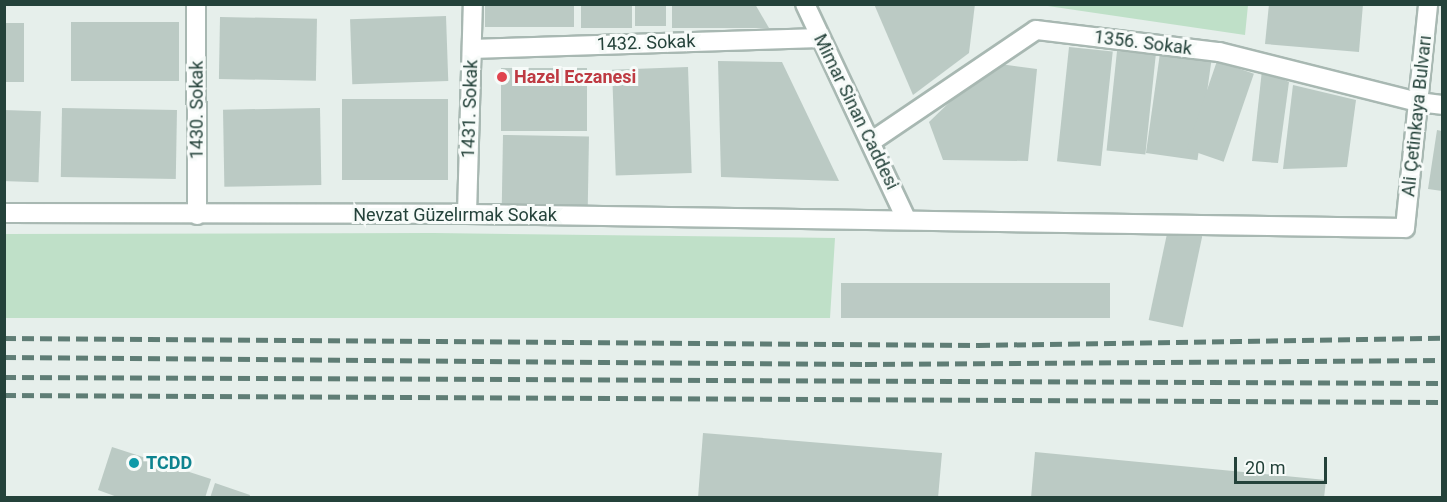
<!DOCTYPE html>
<meta charset="utf-8">
<style>
body{margin:0}
#map{position:relative;width:1447px;height:502px;overflow:hidden;background:#e6efeb;font-family:Roboto,sans-serif}
div>[style]{position:absolute}
[style*='--x']{left:calc(var(--x)*1px);top:calc(var(--y)*1px);width:calc(var(--w)*1px);rotate:calc(var(--a)*1deg)}
.green>*{inset:0;background:#bfe0c8}
.building>*{inset:0;background:#bbcac4;transform-origin:0 0}
.roads{filter:drop-shadow(2px 0 #a8b8b2) drop-shadow(-2px 0 #a8b8b2) drop-shadow(0 2px #a8b8b2) drop-shadow(0 -2px #a8b8b2)}
.minor>*{height:18px;margin:-9px;padding:0 9px;transform-origin:9px;border-radius:9px;background:#fff}
.rail>*{height:4.5px;margin-top:-2.25px;transform-origin:0;background:repeating-linear-gradient(90deg,#5f7d75 0 12px,transparent 0 18px)}
.dots>*{width:16px;height:16px;translate:-50% -50%;box-sizing:border-box;border:3px solid #f7fbf9;border-radius:50%}
span{translate:-50% -50%;white-space:nowrap;text-align:center;line-height:1.15;-webkit-text-stroke:6px #f7fbf9;paint-order:stroke}
.street-label{font-size:18px;color:#24423a}
.health-label{font-size:18px;color:#be3a42;font-weight:700}
.left{translate:0 -50%;text-align:left}
.culture-label{font-size:18px;color:#0d838f;font-weight:700}
.frame{position:absolute;inset:0;border:6px solid #24423a;pointer-events:none}
.scale{position:absolute;left:1234px;top:457px;width:93px;height:27px;box-sizing:border-box;border:3px solid #24423a;border-top:0;padding-left:8px;font-size:18px;line-height:21px;white-space:nowrap;color:#24423a;-webkit-text-stroke:4px #f7fbf9;paint-order:stroke}
</style>
<div id="map">
<div class="green">
<i style="clip-path:polygon(1041px 5px,1248px 5px,1245px 35px)"></i>
<i style="clip-path:polygon(433px 233px,835px 238px,830px 318px,5px 318px,5px 234px)"></i>
</div>
<div class="building">
<i style="left:485px;top:4px;width:89px;height:23px"></i>
<i style="left:581px;top:4px;width:51px;height:24px"></i>
<i style="left:635px;top:4px;width:31px;height:22px"></i>
<i style="clip-path:polygon(672px 4px,755px 4px,769px 28px,672px 28px)"></i>
<i style="clip-path:polygon(874px 4px,975px 4px,969px 53px,913px 95px)"></i>
<i style="clip-path:polygon(1269px 4px,1363px 4px,1359px 52px,1265px 44px)"></i>
<i style="left:446px;top:16px;width:65px;height:96px;rotate:88deg"></i>
<i style="left:220px;top:17px;width:97px;height:62px;rotate:1deg"></i>
<i style="left:179px;top:22px;width:59px;height:108px;rotate:90deg"></i>
<i style="left:4px;top:23px;width:20px;height:59px"></i>
<i style="left:1069px;top:47px;width:44px;height:115px;rotate:6deg"></i>
<i style="left:1117px;top:51px;width:39px;height:100px;rotate:6deg"></i>
<i style="left:1160px;top:53px;width:52px;height:101px;rotate:8deg"></i>
<i style="clip-path:polygon(718px 61px,782px 62px,839px 181px,721px 177px)"></i>
<i style="left:1217px;top:61px;width:39px;height:93px;rotate:19deg"></i>
<i style="clip-path:polygon(1000px 64px,1037px 69px,1028px 161px,943px 160px,929px 122px,985px 68px)"></i>
<i style="left:688px;top:67px;width:106px;height:76px;rotate:88deg"></i>
<i style="left:501px;top:68px;width:86px;height:63px"></i>
<i style="clip-path:polygon(1262px 70px,1289px 82px,1278px 163px,1252px 161px)"></i>
<i style="clip-path:polygon(1293px 85px,1356px 100px,1347px 167px,1283px 169px)"></i>
<i style="left:342px;top:99px;width:106px;height:81px"></i>
<i style="left:62px;top:108px;width:115px;height:69px;rotate:1deg"></i>
<i style="left:320px;top:108px;width:77px;height:97px;rotate:89deg"></i>
<i style="left:4px;top:110px;width:37px;height:71px;rotate:2deg"></i>
<i style="clip-path:polygon(1437px 130px,1442px 131px,1442px 191px,1428px 189px)"></i>
<i style="left:503px;top:135px;width:86px;height:71px;rotate:1deg"></i>
<i style="left:1168px;top:229px;width:35px;height:93px;rotate:12deg"></i>
<i style="left:1110px;top:283px;width:35px;height:269px;rotate:90deg"></i>
<i style="clip-path:polygon(703px 433px,942px 453px,938px 498px,698px 498px)"></i>
<i style="clip-path:polygon(112px 447px,211px 479px,205px 498px,120px 498px,98px 490px)"></i>
<i style="clip-path:polygon(1035px 452px,1326px 480px,1324px 498px,1031px 498px)"></i>
<i style="clip-path:polygon(215px 483px,250px 495px,249px 498px,210px 498px)"></i>
</div>
<div class="roads">
<div class="minor">
<i style="--x:196;--y:4;--w:211;--a:89.7"></i>
<i style="--x:805;--y:4;--w:238;--a:64.8"></i>
<i style="--x:472;--y:49;--w:347;--a:-1.8"></i>
<i style="--x:872;--y:141;--w:198;--a:-34.1"></i>
<i style="--x:1036;--y:30;--w:184;--a:6.9"></i>
<i style="--x:1219;--y:52;--w:205;--a:14.1"></i>
<i style="--x:1418;--y:102;--w:24;--a:7"></i>
<i style="--x:4;--y:213;--w:463;--a:0.1"></i>
<i style="--x:467;--y:214;--w:938;--a:0.86"></i>
<i style="--x:1405;--y:228;--w:225;--a:-84.1"></i>
<i style="--x:467;--y:214;--w:210;--a:-88.4"></i>
</div>
</div>
<div class="rail">
<i style="--x:4;--y:338;--w:974;--a:0.41"></i>
<i style="--x:978;--y:345;--w:464;--a:-0.9"></i>
<i style="--x:4;--y:357;--w:861;--a:0.47"></i>
<i style="--x:865;--y:364;--w:577;--a:-0.4"></i>
<i style="--x:4;--y:377;--w:1438;--a:0.24"></i>
<i style="--x:4;--y:395;--w:1438;--a:0.28"></i>
</div>
<div class="dots">
<i style="left:502px;top:77px;background:#e0444e"></i>
<i style="left:134px;top:463px;background:#0f9aa8"></i>
</div>
<div class="street-label">
<span style="left:646px;top:43px;rotate:-2deg">1432. Sokak</span>
<span style="left:1143px;top:43px;rotate:7deg">1356. Sokak</span>
<span style="left:470px;top:109px;rotate:-88deg">1431. Sokak</span>
<span style="left:197px;top:110px;rotate:-90deg">1430. Sokak</span>
<span style="left:856px;top:112px;rotate:64deg">Mimar Sinan Caddesi</span>
<span style="left:1417px;top:116px;rotate:-84deg">Ali Çetinkaya Bulvarı</span>
<span style="left:455px;top:215px">Nevzat Güzelırmak Sokak</span>
</div>
<div class="health-label">
<span class="left" style="left:514px;top:77px">Hazel Eczanesi</span>
</div>
<div class="culture-label">
<span class="left" style="left:146px;top:463px">TCDD</span>
</div>
<div class="frame"></div>
<div class="scale">20 m</div>
</div>
